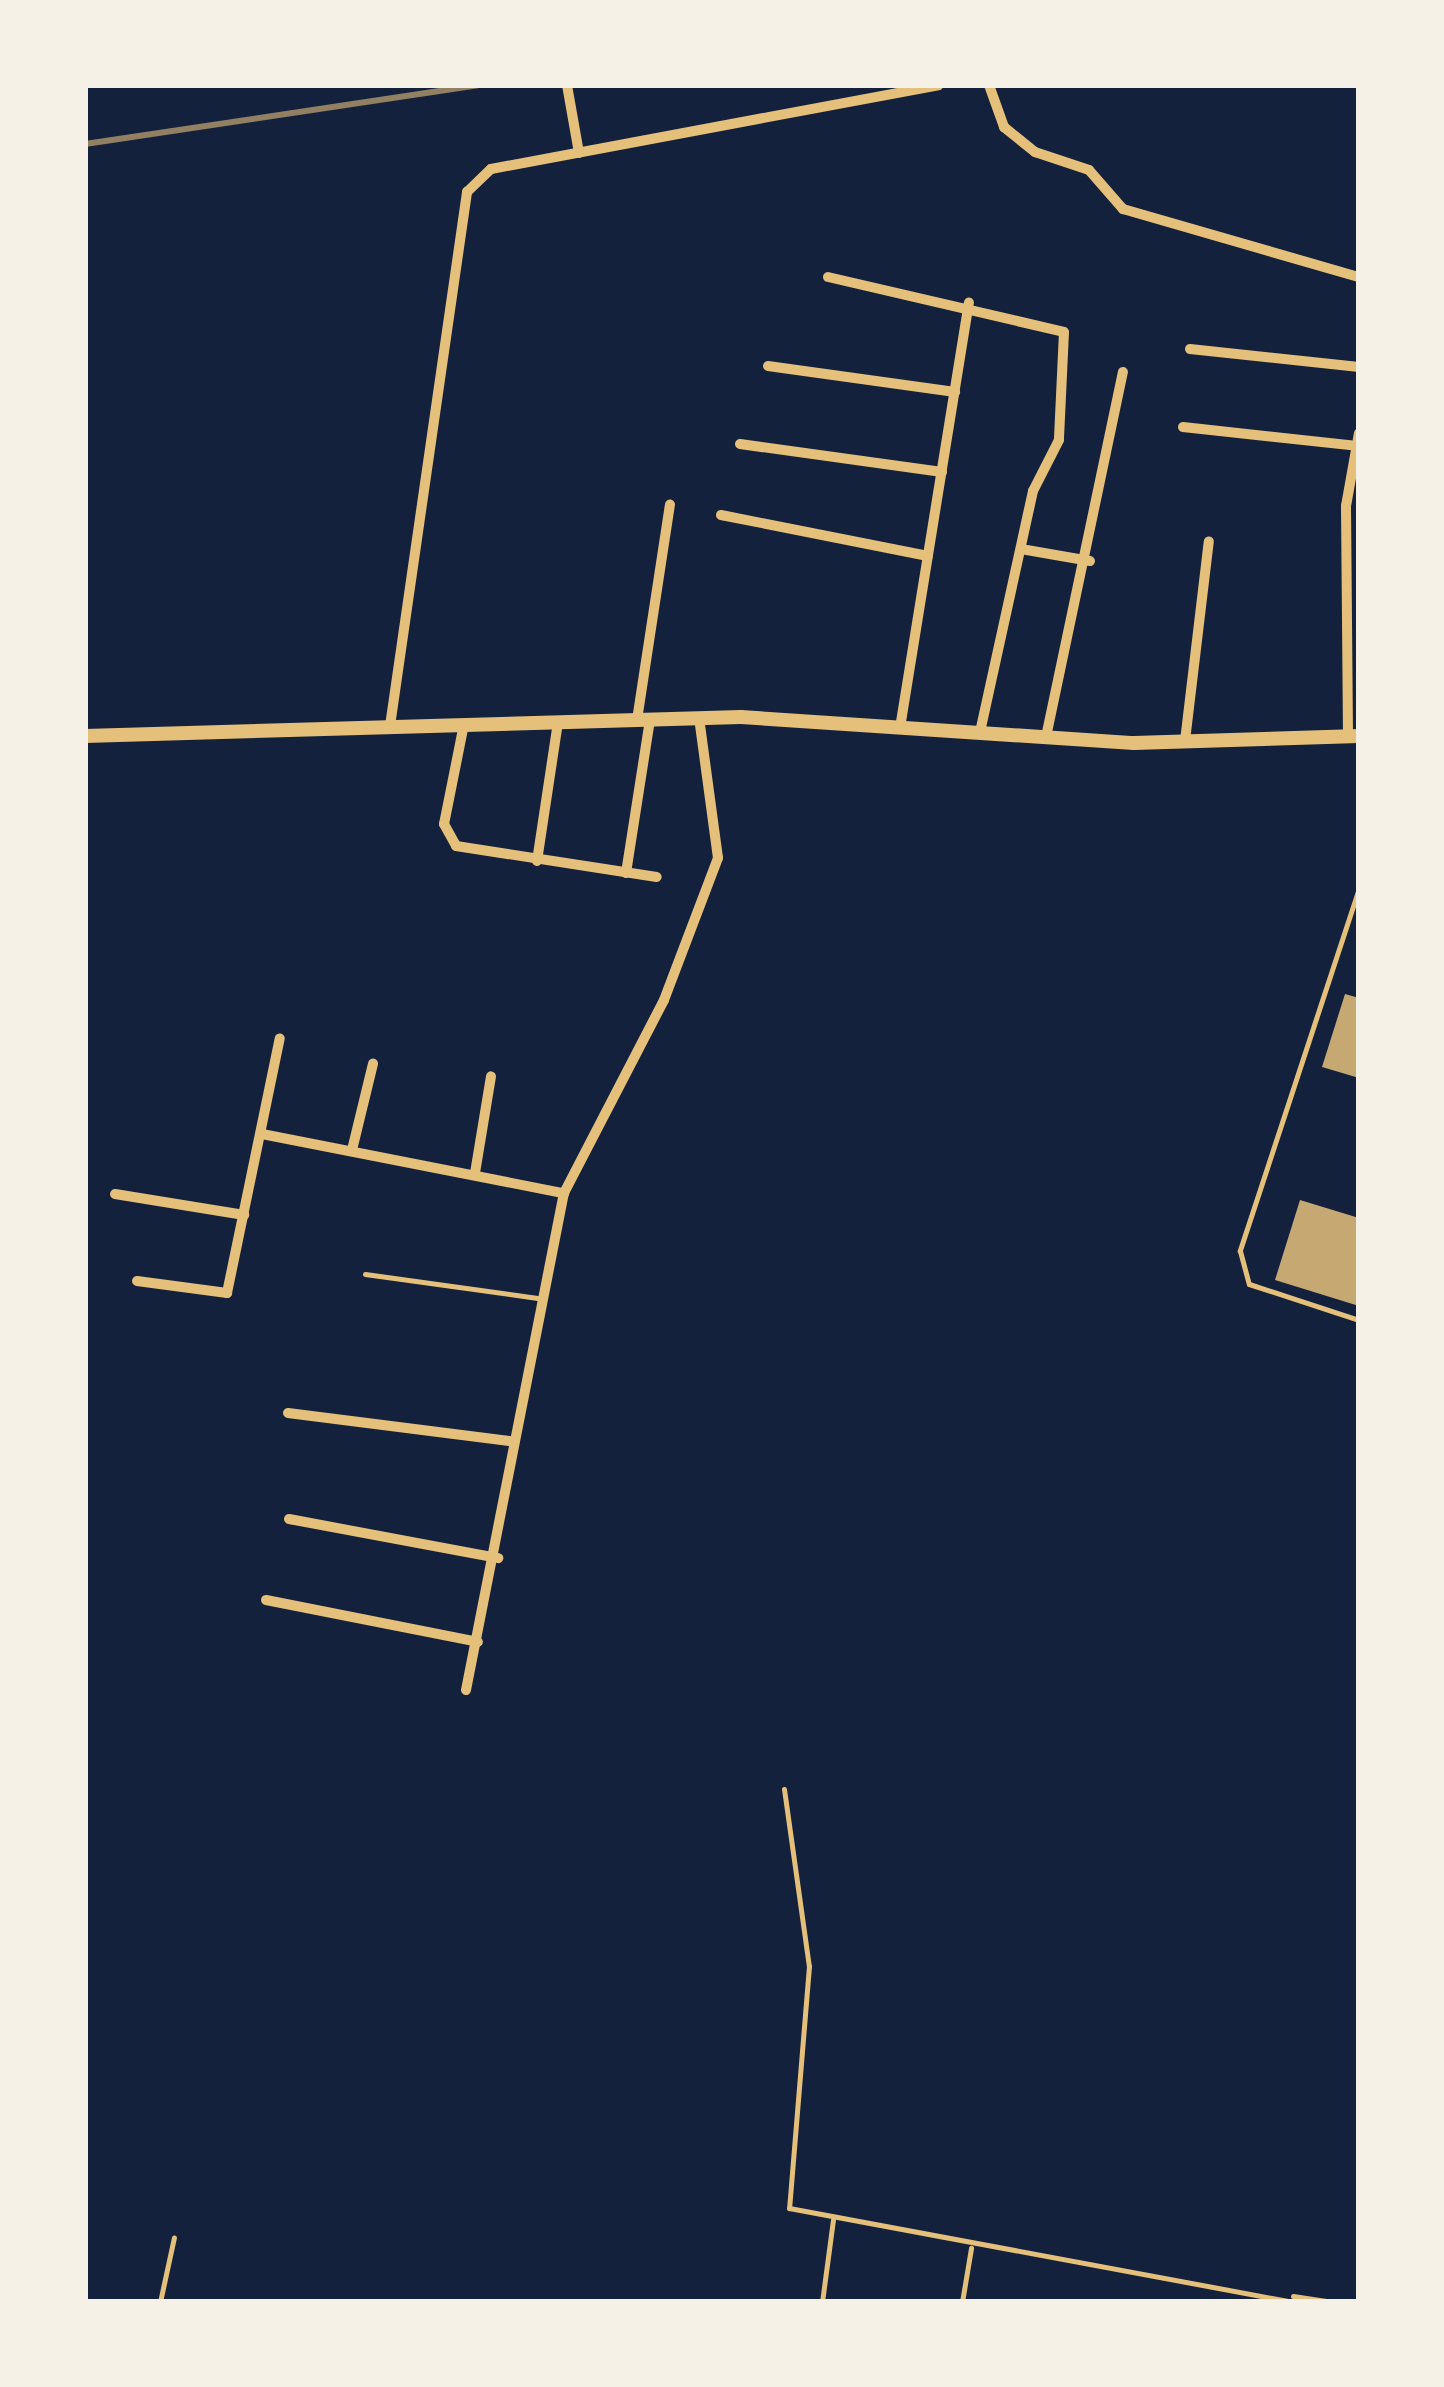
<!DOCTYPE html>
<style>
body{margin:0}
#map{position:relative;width:1444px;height:2387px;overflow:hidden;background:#14213d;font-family:"Fira Sans",sans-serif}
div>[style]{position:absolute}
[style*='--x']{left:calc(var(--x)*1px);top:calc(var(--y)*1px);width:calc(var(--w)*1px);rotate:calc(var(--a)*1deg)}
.building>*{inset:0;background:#c6a872}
.service>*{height:5px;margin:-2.5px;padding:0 2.5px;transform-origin:2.5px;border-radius:2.5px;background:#e5c07b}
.minor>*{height:10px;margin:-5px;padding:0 5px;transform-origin:5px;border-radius:5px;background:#e5c07b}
.tertiary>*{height:14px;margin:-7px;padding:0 7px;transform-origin:7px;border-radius:7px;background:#e5c07b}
.rail>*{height:6px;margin:-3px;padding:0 3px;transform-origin:3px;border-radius:3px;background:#918062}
span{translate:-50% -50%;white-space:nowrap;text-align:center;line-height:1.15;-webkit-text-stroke:8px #f6f1e7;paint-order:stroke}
.frame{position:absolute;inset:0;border:88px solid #f6f1e7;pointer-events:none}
</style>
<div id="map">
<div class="building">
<i style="clip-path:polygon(1345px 994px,1359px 998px,1359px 1078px,1322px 1067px)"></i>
<i style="clip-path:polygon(1300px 1200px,1359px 1218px,1359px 1306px,1275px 1280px)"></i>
</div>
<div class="service">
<i style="--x:1359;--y:888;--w:382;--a:108.2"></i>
<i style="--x:1240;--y:1251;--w:34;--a:75"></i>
<i style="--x:1249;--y:1284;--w:116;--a:18.1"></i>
<i style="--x:365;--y:1274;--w:174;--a:7.9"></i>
<i style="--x:784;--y:1789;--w:179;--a:82"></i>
<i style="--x:809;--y:1966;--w:243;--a:94.7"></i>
<i style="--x:789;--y:2208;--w:513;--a:10.56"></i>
<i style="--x:1293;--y:2296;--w:40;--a:8.5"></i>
<i style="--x:160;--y:2302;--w:66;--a:-77.8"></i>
<i style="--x:822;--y:2302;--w:83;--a:-82.4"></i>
<i style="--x:962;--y:2302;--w:55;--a:-80.5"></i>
</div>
<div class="minor">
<i style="--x:567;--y:85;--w:69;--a:80"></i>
<i style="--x:989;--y:85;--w:45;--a:70.3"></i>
<i style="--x:1004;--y:127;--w:40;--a:39"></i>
<i style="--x:1035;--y:152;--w:57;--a:18.4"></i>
<i style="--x:1089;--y:170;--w:52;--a:48.9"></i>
<i style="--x:1123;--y:209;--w:246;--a:16.1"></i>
<i style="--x:828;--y:277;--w:242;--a:13.1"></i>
<i style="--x:1064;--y:332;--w:108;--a:92.7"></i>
<i style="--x:1059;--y:440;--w:57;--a:117"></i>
<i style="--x:1033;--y:491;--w:248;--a:102.4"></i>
<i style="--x:1190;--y:349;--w:170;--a:6.1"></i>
<i style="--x:768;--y:366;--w:189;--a:7.9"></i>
<i style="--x:1183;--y:427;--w:175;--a:6.2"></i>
<i style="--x:740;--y:444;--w:204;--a:7.9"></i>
<i style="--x:721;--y:515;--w:211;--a:11.2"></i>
<i style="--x:1021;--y:549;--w:70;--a:9.9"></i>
<i style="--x:637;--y:720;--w:218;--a:-81.3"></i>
<i style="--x:464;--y:724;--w:102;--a:101.3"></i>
<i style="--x:444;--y:824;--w:25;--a:61"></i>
<i style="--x:456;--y:846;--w:203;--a:8.8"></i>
<i style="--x:390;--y:726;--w:540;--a:-81.79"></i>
<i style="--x:467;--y:192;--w:33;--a:-44"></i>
<i style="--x:491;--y:169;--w:455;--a:-10.6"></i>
<i style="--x:900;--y:728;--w:431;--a:-80.8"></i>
<i style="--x:1348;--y:735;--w:229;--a:-90.5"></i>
<i style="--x:1346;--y:506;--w:74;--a:-79.9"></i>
<i style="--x:1046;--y:737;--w:373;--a:-78.1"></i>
<i style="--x:1185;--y:741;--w:201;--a:-83.2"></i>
<i style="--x:537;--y:861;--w:141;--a:-81.4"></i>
<i style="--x:626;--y:873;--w:155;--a:-81.1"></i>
<i style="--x:262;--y:1134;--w:308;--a:11.1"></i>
<i style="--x:352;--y:1150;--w:89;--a:-76.3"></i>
<i style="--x:475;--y:1173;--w:98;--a:-80.6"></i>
<i style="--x:115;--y:1194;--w:131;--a:9.2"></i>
<i style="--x:137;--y:1281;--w:91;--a:7.6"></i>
<i style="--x:227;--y:1293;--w:260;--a:-78.3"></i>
<i style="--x:288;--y:1413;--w:223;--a:7.2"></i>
<i style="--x:289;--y:1519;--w:213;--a:10.6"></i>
<i style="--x:266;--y:1600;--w:216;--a:11.2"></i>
<i style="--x:466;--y:1690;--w:507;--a:-78.85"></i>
<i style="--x:564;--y:1193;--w:217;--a:-62.6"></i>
<i style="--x:664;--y:1000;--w:152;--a:-69.2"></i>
<i style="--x:718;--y:858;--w:141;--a:-97.7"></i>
</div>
<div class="tertiary">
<i style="--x:85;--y:736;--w:656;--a:-1.66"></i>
<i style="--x:741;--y:717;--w:394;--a:3.8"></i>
<i style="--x:1134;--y:743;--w:225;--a:-1.8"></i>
</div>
<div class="rail">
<i style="--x:85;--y:144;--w:397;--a:-8.5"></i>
</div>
<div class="frame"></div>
</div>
